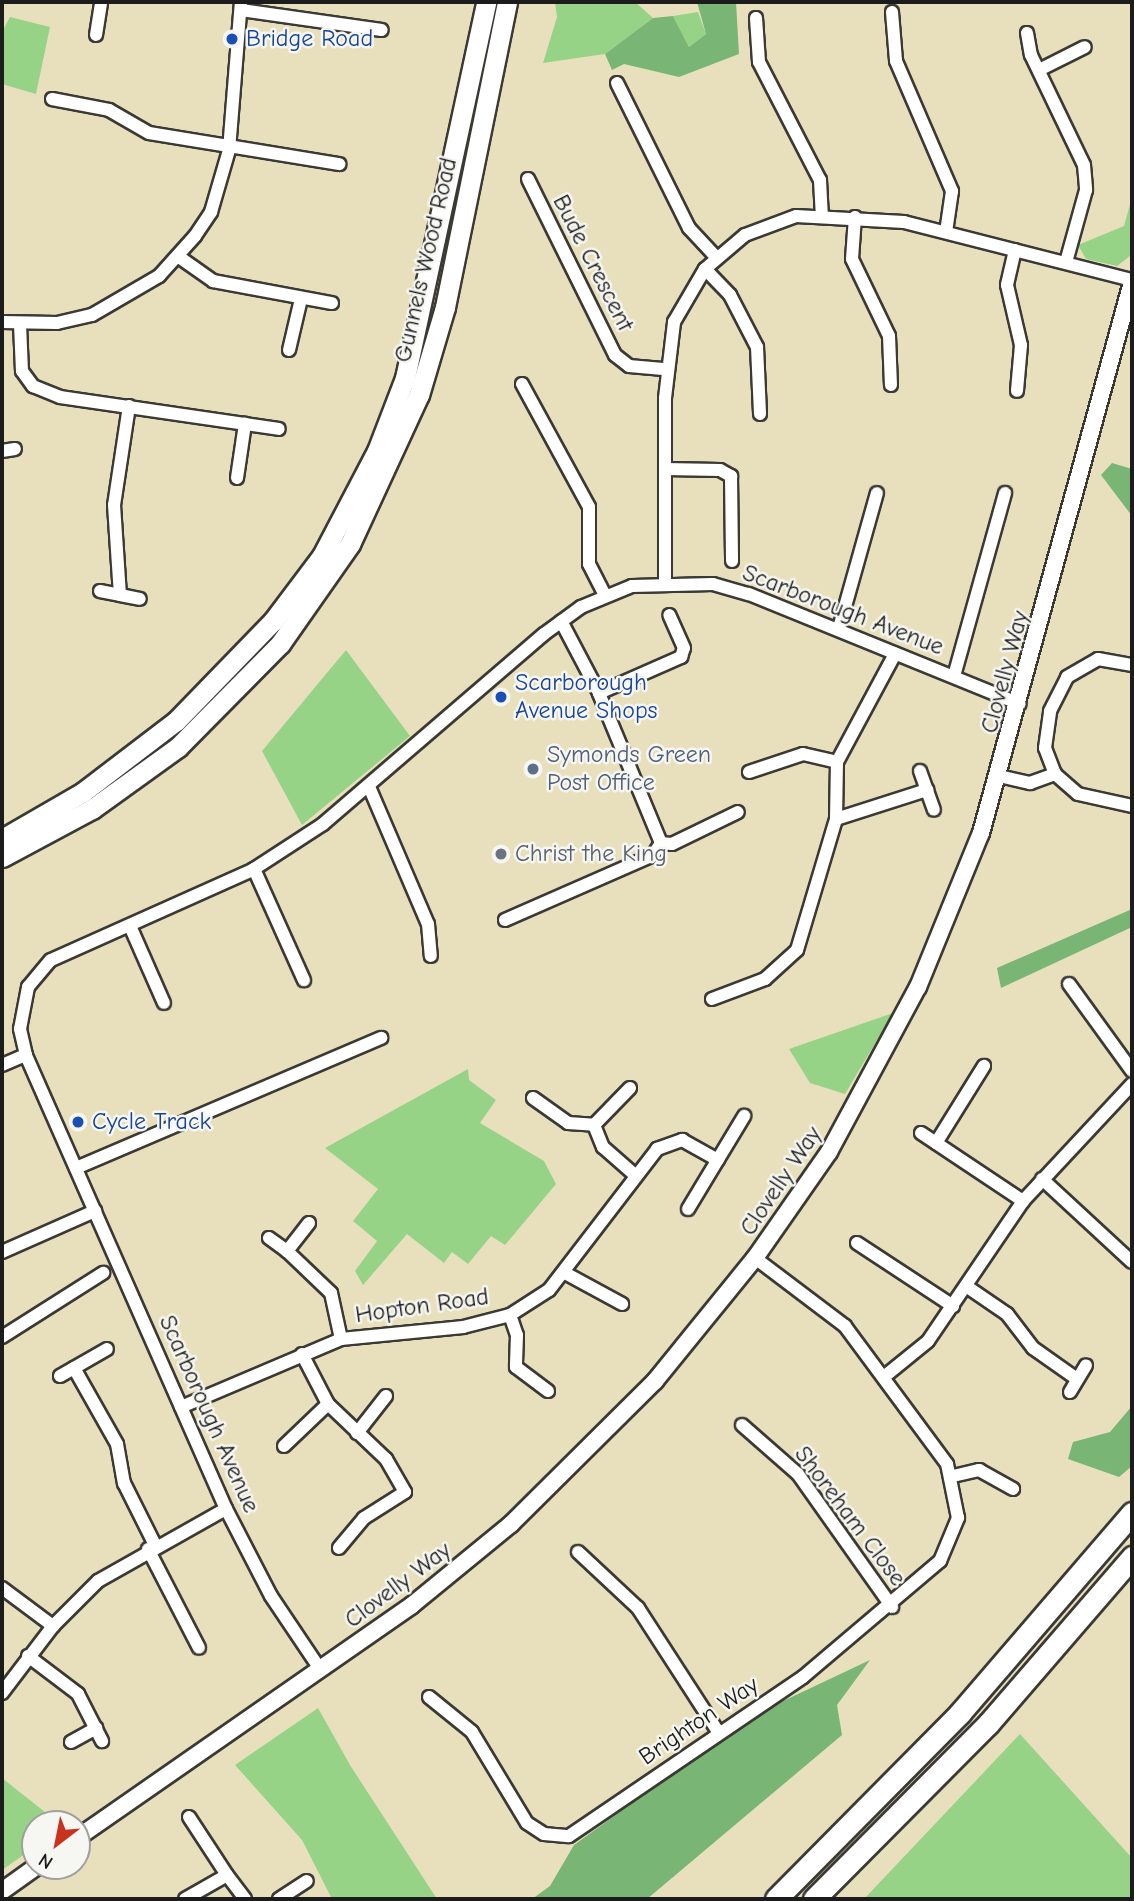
<!DOCTYPE html>
<style>
body{margin:0}
#map{position:relative;width:1134px;height:1901px;overflow:hidden;background:#e8e0bc;font-family:"Comic Neue",sans-serif}
div>[style]{position:absolute}
[style*='--x']{left:calc(var(--x)*1px);top:calc(var(--y)*1px);width:calc(var(--w)*1px);rotate:calc(var(--a)*1deg)}
.green>*{inset:0;background:#97d387}
.forest>*{inset:0;background:#79b574}
.roads{filter:drop-shadow(2px 0 #3b3934) drop-shadow(-2px 0 #3b3934) drop-shadow(0 2px #3b3934) drop-shadow(0 -2px #3b3934)}
.street>*{height:12px;margin:-6px;padding:0 6px;transform-origin:6px;border-radius:6px;background:#fff}
.secondary>*{height:16px;margin:-8px;padding:0 8px;transform-origin:8px;border-radius:8px;background:#fff}
.primary>*{height:19px;margin:-9.5px;padding:0 9.5px;transform-origin:9.5px;border-radius:9.5px;background:#fff}
.highway>*{height:21px;margin:-10.5px;padding:0 10.5px;transform-origin:10.5px;border-radius:10.5px;background:#fff}
.dots>*{width:19px;height:19px;translate:-50% -50%;box-sizing:border-box;border:4px solid #f6f6f2;border-radius:50%}
span{translate:-50% -50%;white-space:nowrap;text-align:center;line-height:1.15;-webkit-text-stroke:5px #f6f6f2;paint-order:stroke}
.transit-label{font-size:24px;color:#164399}
.left{translate:0 -50%;text-align:left}
.street-label{font-size:24px;color:#1c1c1c}
.service-label{font-size:24px;color:#4e5e75}
.worship-label{font-size:24px;color:#5b616d}
.frame{position:absolute;inset:0;border:4px solid #1c1c1c;pointer-events:none}
.north{position:absolute;left:21px;top:1810px;width:70px;height:70px;box-sizing:border-box;background:#f6f6f2;border:2px solid #9f9f9c;border-radius:50%;rotate:212deg;font-size:19px;font-weight:700;line-height:28px;text-align:center;color:#1c1c1c}
.north::after{content:'';display:block;margin:auto;width:24px;height:32px;background:#c8321e;clip-path:polygon(50% 0,100% 100%,50% 72%,0 100%)}
</style>
<div id="map">
<div class="green">
<i style="clip-path:polygon(555px 2px,635px 2px,653px 18px,605px 54px,543px 63px,557px 17px)"></i>
<i style="clip-path:polygon(698px 12px,706px 34px,689px 47px,673px 16px)"></i>
<i style="clip-path:polygon(10px 17px,50px 27px,36px 94px,2px 84px,2px 32px)"></i>
<i style="clip-path:polygon(1132px 197px,1130px 256px,1117px 266px,1086px 259px,1078px 245px,1124px 226px)"></i>
<i style="clip-path:polygon(346px 650px,410px 736px,302px 825px,262px 751px)"></i>
<i style="clip-path:polygon(893px 1013px,845px 1094px,810px 1083px,789px 1049px)"></i>
<i style="clip-path:polygon(468px 1069px,469px 1080px,496px 1100px,480px 1123px,544px 1161px,556px 1184px,505px 1245px,491px 1236px,468px 1264px,452px 1252px,444px 1263px,407px 1234px,363px 1285px,355px 1271px,377px 1241px,353px 1221px,378px 1189px,325px 1148px)"></i>
<i style="clip-path:polygon(318px 1708px,350px 1765px,437px 1899px,332px 1899px,302px 1840px,235px 1765px)"></i>
<i style="clip-path:polygon(1020px 1734px,1132px 1858px,1132px 1899px,864px 1899px)"></i>
<i style="clip-path:polygon(2px 1778px,60px 1824px,35px 1824px,35px 1847px,2px 1870px)"></i>
</div>
<div class="forest">
<i style="clip-path:polygon(697px 2px,736px 2px,739px 54px,679px 77px,624px 64px,612px 70px,605px 54px,653px 18px,673px 16px,689px 47px,706px 34px)"></i>
<i style="clip-path:polygon(1112px 463px,1132px 469px,1132px 516px,1101px 475px)"></i>
<i style="clip-path:polygon(1132px 909px,1132px 927px,1001px 988px,997px 968px)"></i>
<i style="clip-path:polygon(1132px 1406px,1132px 1466px,1119px 1477px,1068px 1459px,1073px 1442px,1110px 1432px)"></i>
<i style="clip-path:polygon(870px 1660px,837px 1705px,842px 1735px,647px 1899px,532px 1899px,550px 1886px,574px 1845px,650px 1790px,762px 1711px)"></i>
</div>
<div class="roads">
<div class="street">
<i style="--x:241;--y:10;--w:142;--a:8.1"></i>
<i style="--x:892;--y:12;--w:49;--a:85.3"></i>
<i style="--x:896;--y:61;--w:142;--a:66.7"></i>
<i style="--x:952;--y:191;--w:41;--a:98.3"></i>
<i style="--x:756;--y:18;--w:44;--a:86.1"></i>
<i style="--x:759;--y:62;--w:133;--a:62.7"></i>
<i style="--x:820;--y:180;--w:34;--a:87"></i>
<i style="--x:1027;--y:33;--w:22;--a:80"></i>
<i style="--x:1031;--y:55;--w:122;--a:64.3"></i>
<i style="--x:1084;--y:165;--w:25;--a:85"></i>
<i style="--x:1086;--y:190;--w:75;--a:105.5"></i>
<i style="--x:96;--y:35;--w:33;--a:-81"></i>
<i style="--x:1039;--y:70;--w:51;--a:-26.6"></i>
<i style="--x:617;--y:83;--w:162;--a:63.6"></i>
<i style="--x:689;--y:228;--w:41;--a:47"></i>
<i style="--x:52;--y:99;--w:58;--a:10.9"></i>
<i style="--x:109;--y:110;--w:46;--a:29.9"></i>
<i style="--x:149;--y:133;--w:193;--a:9.3"></i>
<i style="--x:528;--y:179;--w:196;--a:63.7"></i>
<i style="--x:615;--y:355;--w:18;--a:38"></i>
<i style="--x:629;--y:366;--w:37;--a:5"></i>
<i style="--x:855;--y:217;--w:42;--a:94.1"></i>
<i style="--x:852;--y:259;--w:85;--a:64.3"></i>
<i style="--x:889;--y:336;--w:49;--a:87.7"></i>
<i style="--x:1015;--y:250;--w:36;--a:103"></i>
<i style="--x:1007;--y:285;--w:62;--a:76.9"></i>
<i style="--x:1021;--y:345;--w:46;--a:95"></i>
<i style="--x:179;--y:257;--w:42;--a:35.2"></i>
<i style="--x:213;--y:281;--w:121;--a:10.5"></i>
<i style="--x:705;--y:269;--w:36;--a:46"></i>
<i style="--x:730;--y:295;--w:59;--a:62.6"></i>
<i style="--x:757;--y:347;--w:67;--a:87.4"></i>
<i style="--x:2;--y:322;--w:55;--a:1"></i>
<i style="--x:57;--y:323;--w:36;--a:-13"></i>
<i style="--x:92;--y:315;--w:78;--a:-30.2"></i>
<i style="--x:159;--y:276;--w:54;--a:-48"></i>
<i style="--x:195;--y:236;--w:29;--a:-56"></i>
<i style="--x:211;--y:212;--w:65;--a:-73.8"></i>
<i style="--x:229;--y:150;--w:148;--a:-85.4"></i>
<i style="--x:20;--y:324;--w:47;--a:87.6"></i>
<i style="--x:22;--y:371;--w:19;--a:54"></i>
<i style="--x:33;--y:386;--w:29;--a:22"></i>
<i style="--x:60;--y:397;--w:221;--a:8.3"></i>
<i style="--x:289;--y:350;--w:52;--a:-76.8"></i>
<i style="--x:522;--y:384;--w:140;--a:61.4"></i>
<i style="--x:589;--y:507;--w:57;--a:90"></i>
<i style="--x:589;--y:564;--w:36;--a:63"></i>
<i style="--x:129;--y:406;--w:100;--a:98.6"></i>
<i style="--x:114;--y:505;--w:90;--a:86.2"></i>
<i style="--x:120;--y:595;--w:20;--a:11"></i>
<i style="--x:2;--y:451;--w:13;--a:-9"></i>
<i style="--x:665;--y:469;--w:55;--a:1"></i>
<i style="--x:720;--y:470;--w:13;--a:29"></i>
<i style="--x:731;--y:476;--w:85;--a:89.3"></i>
<i style="--x:237;--y:478;--w:55;--a:-81.6"></i>
<i style="--x:665;--y:581;--w:183;--a:-90"></i>
<i style="--x:665;--y:398;--w:77;--a:-83.2"></i>
<i style="--x:674;--y:322;--w:61;--a:-59.7"></i>
<i style="--x:705;--y:269;--w:52;--a:-40.4"></i>
<i style="--x:745;--y:235;--w:54;--a:-20.4"></i>
<i style="--x:796;--y:216;--w:108;--a:3.2"></i>
<i style="--x:904;--y:222;--w:235;--a:14.3"></i>
<i style="--x:100;--y:591;--w:20;--a:11"></i>
<i style="--x:839;--y:628;--w:140;--a:-74.3"></i>
<i style="--x:954;--y:676;--w:190;--a:-74.4"></i>
<i style="--x:599;--y:693;--w:90;--a:-23.7"></i>
<i style="--x:681;--y:657;--w:9;--a:-72"></i>
<i style="--x:684;--y:648;--w:36;--a:-114"></i>
<i style="--x:920;--y:771;--w:41;--a:70.3"></i>
<i style="--x:749;--y:772;--w:57;--a:-18.4"></i>
<i style="--x:803;--y:754;--w:35;--a:13"></i>
<i style="--x:1055;--y:774;--w:28;--a:-111"></i>
<i style="--x:1045;--y:748;--w:37;--a:-82"></i>
<i style="--x:1050;--y:711;--w:38;--a:-63"></i>
<i style="--x:1067;--y:677;--w:36;--a:-30"></i>
<i style="--x:1098;--y:659;--w:35;--a:10"></i>
<i style="--x:999;--y:776;--w:32;--a:13"></i>
<i style="--x:1030;--y:783;--w:27;--a:-20"></i>
<i style="--x:1055;--y:774;--w:30;--a:41"></i>
<i style="--x:1078;--y:794;--w:55;--a:12.5"></i>
<i style="--x:370;--y:789;--w:147;--a:66.8"></i>
<i style="--x:428;--y:924;--w:32;--a:85"></i>
<i style="--x:836;--y:819;--w:96;--a:-17.7"></i>
<i style="--x:661;--y:843;--w:11;--a:5"></i>
<i style="--x:672;--y:844;--w:73;--a:-25.9"></i>
<i style="--x:254;--y:869;--w:122;--a:65.8"></i>
<i style="--x:505;--y:920;--w:162;--a:-23.7"></i>
<i style="--x:653;--y:855;--w:14;--a:-56"></i>
<i style="--x:661;--y:843;--w:162;--a:-112.5"></i>
<i style="--x:599;--y:693;--w:81;--a:-117.8"></i>
<i style="--x:130;--y:926;--w:84;--a:66.2"></i>
<i style="--x:1069;--y:984;--w:107;--a:54.1"></i>
<i style="--x:712;--y:999;--w:57;--a:-20.7"></i>
<i style="--x:765;--y:979;--w:43;--a:-42.2"></i>
<i style="--x:797;--y:950;--w:137;--a:-73.4"></i>
<i style="--x:836;--y:819;--w:57;--a:-89"></i>
<i style="--x:837;--y:762;--w:123;--a:-61.8"></i>
<i style="--x:2;--y:1065;--w:26;--a:-23"></i>
<i style="--x:630;--y:1088;--w:52;--a:134.2"></i>
<i style="--x:594;--y:1125;--w:24;--a:68"></i>
<i style="--x:603;--y:1147;--w:44;--a:41.3"></i>
<i style="--x:533;--y:1098;--w:43;--a:35.5"></i>
<i style="--x:568;--y:1123;--w:26;--a:4"></i>
<i style="--x:921;--y:1133;--w:123;--a:33.7"></i>
<i style="--x:936;--y:1143;--w:91;--a:-58.1"></i>
<i style="--x:76;--y:1168;--w:332;--a:-23.1"></i>
<i style="--x:1042;--y:1179;--w:122;--a:42.7"></i>
<i style="--x:688;--y:1209;--w:109;--a:-58.9"></i>
<i style="--x:309;--y:1223;--w:36;--a:128"></i>
<i style="--x:287;--y:1251;--w:61;--a:43.7"></i>
<i style="--x:331;--y:1293;--w:47;--a:77.7"></i>
<i style="--x:269;--y:1238;--w:22;--a:36"></i>
<i style="--x:857;--y:1243;--w:115;--a:33.3"></i>
<i style="--x:2;--y:1252;--w:102;--a:-23.8"></i>
<i style="--x:565;--y:1273;--w:65;--a:28.5"></i>
<i style="--x:966;--y:1286;--w:50;--a:34.3"></i>
<i style="--x:1007;--y:1314;--w:43;--a:52.6"></i>
<i style="--x:1033;--y:1348;--w:54;--a:35.2"></i>
<i style="--x:510;--y:1315;--w:21;--a:71"></i>
<i style="--x:517;--y:1335;--w:32;--a:92"></i>
<i style="--x:516;--y:1367;--w:40;--a:37"></i>
<i style="--x:2;--y:1337;--w:120;--a:-32.4"></i>
<i style="--x:302;--y:1354;--w:56;--a:62.5"></i>
<i style="--x:328;--y:1404;--w:80;--a:43.5"></i>
<i style="--x:386;--y:1459;--w:38;--a:60"></i>
<i style="--x:405;--y:1492;--w:49;--a:147.6"></i>
<i style="--x:364;--y:1518;--w:39;--a:130"></i>
<i style="--x:74;--y:1368;--w:87;--a:60.5"></i>
<i style="--x:117;--y:1444;--w:40;--a:80"></i>
<i style="--x:124;--y:1483;--w:69;--a:63.4"></i>
<i style="--x:60;--y:1376;--w:54;--a:-29.9"></i>
<i style="--x:885;--y:1376;--w:55;--a:-39.1"></i>
<i style="--x:928;--y:1341;--w:169;--a:-55.8"></i>
<i style="--x:1023;--y:1201;--w:160;--a:-47"></i>
<i style="--x:1070;--y:1392;--w:31;--a:-59"></i>
<i style="--x:181;--y:1407;--w:174;--a:-23"></i>
<i style="--x:341;--y:1339;--w:123;--a:-5.6"></i>
<i style="--x:463;--y:1327;--w:49;--a:-14.3"></i>
<i style="--x:510;--y:1315;--w:46;--a:-32.7"></i>
<i style="--x:549;--y:1290;--w:178;--a:-52.5"></i>
<i style="--x:657;--y:1149;--w:27;--a:-20"></i>
<i style="--x:682;--y:1140;--w:41;--a:29.1"></i>
<i style="--x:742;--y:1425;--w:74;--a:41.2"></i>
<i style="--x:798;--y:1474;--w:163;--a:54.7"></i>
<i style="--x:357;--y:1433;--w:47;--a:-51.9"></i>
<i style="--x:284;--y:1446;--w:61;--a:-43.7"></i>
<i style="--x:953;--y:1476;--w:27;--a:-13"></i>
<i style="--x:979;--y:1470;--w:39;--a:29"></i>
<i style="--x:148;--y:1549;--w:111;--a:62.7"></i>
<i style="--x:578;--y:1552;--w:82;--a:43"></i>
<i style="--x:638;--y:1608;--w:145;--a:57.1"></i>
<i style="--x:2;--y:1588;--w:64;--a:36.7"></i>
<i style="--x:28;--y:1656;--w:63;--a:37.2"></i>
<i style="--x:78;--y:1694;--w:53;--a:62.9"></i>
<i style="--x:320;--y:1669;--w:88;--a:-123.9"></i>
<i style="--x:271;--y:1596;--w:98;--a:-117.3"></i>
<i style="--x:226;--y:1509;--w:496;--a:-113.8"></i>
<i style="--x:26;--y:1055;--w:27;--a:-103"></i>
<i style="--x:20;--y:1029;--w:43;--a:-79.2"></i>
<i style="--x:28;--y:987;--w:35;--a:-50"></i>
<i style="--x:51;--y:960;--w:222;--a:-24.1"></i>
<i style="--x:254;--y:869;--w:82;--a:-33.1"></i>
<i style="--x:323;--y:824;--w:291;--a:-40.7"></i>
<i style="--x:544;--y:634;--w:46;--a:-36.1"></i>
<i style="--x:581;--y:607;--w:55;--a:-22.4"></i>
<i style="--x:632;--y:586;--w:81;--a:-1.4"></i>
<i style="--x:713;--y:584;--w:37;--a:16"></i>
<i style="--x:749;--y:594;--w:292;--a:22.1"></i>
<i style="--x:2;--y:1693;--w:84;--a:-52.7"></i>
<i style="--x:53;--y:1626;--w:64;--a:-45"></i>
<i style="--x:98;--y:1581;--w:147;--a:-29.4"></i>
<i style="--x:429;--y:1697;--w:55;--a:39.1"></i>
<i style="--x:472;--y:1732;--w:106;--a:58.9"></i>
<i style="--x:527;--y:1823;--w:20;--a:33"></i>
<i style="--x:544;--y:1834;--w:25;--a:5"></i>
<i style="--x:569;--y:1836;--w:283;--a:-34.2"></i>
<i style="--x:803;--y:1677;--w:180;--a:-40.3"></i>
<i style="--x:940;--y:1561;--w:47;--a:-67.3"></i>
<i style="--x:958;--y:1518;--w:55;--a:-101.5"></i>
<i style="--x:947;--y:1464;--w:172;--a:-126.5"></i>
<i style="--x:845;--y:1326;--w:113;--a:-142.9"></i>
<i style="--x:71;--y:1742;--w:29;--a:-29"></i>
<i style="--x:189;--y:1817;--w:69;--a:56.8"></i>
<i style="--x:185;--y:1899;--w:48;--a:-29.7"></i>
<i style="--x:227;--y:1875;--w:30;--a:53"></i>
<i style="--x:279;--y:1899;--w:33;--a:-33"></i>
</div>
<div class="secondary">
<i style="--x:77;--y:1838;--w:408;--a:-34.8"></i>
<i style="--x:412;--y:1605;--w:128;--a:-39.3"></i>
<i style="--x:511;--y:1524;--w:203;--a:-44.8"></i>
<i style="--x:655;--y:1381;--w:159;--a:-50.9"></i>
<i style="--x:755;--y:1258;--w:129;--a:-55.1"></i>
<i style="--x:829;--y:1152;--w:187;--a:-61.7"></i>
<i style="--x:918;--y:987;--w:166;--a:-67.8"></i>
<i style="--x:981;--y:833;--w:571;--a:-74.67"></i>
<i style="--x:2;--y:1891;--w:43;--a:-35.5"></i>
</div>
<div class="primary">
<i style="--x:2;--y:839;--w:94;--a:-30.1"></i>
<i style="--x:83;--y:792;--w:117;--a:-37.4"></i>
<i style="--x:176;--y:721;--w:139;--a:-45.9"></i>
<i style="--x:273;--y:621;--w:81;--a:-53"></i>
<i style="--x:322;--y:556;--w:119;--a:-62.4"></i>
<i style="--x:377;--y:451;--w:78;--a:-69"></i>
<i style="--x:405;--y:378;--w:385;--a:-77.8"></i>
<i style="--x:2;--y:857;--w:102;--a:-28.1"></i>
<i style="--x:92;--y:809;--w:106;--a:-35.8"></i>
<i style="--x:178;--y:747;--w:145;--a:-45.3"></i>
<i style="--x:280;--y:644;--w:122;--a:-55"></i>
<i style="--x:350;--y:544;--w:164;--a:-65.2"></i>
<i style="--x:419;--y:395;--w:92;--a:-73.5"></i>
<i style="--x:445;--y:307;--w:311;--a:-78.5"></i>
</div>
<div class="highway">
<i style="--x:776;--y:1899;--w:262;--a:-45.3"></i>
<i style="--x:960;--y:1713;--w:264;--a:-49.3"></i>
<i style="--x:814;--y:1899;--w:247;--a:-45.2"></i>
<i style="--x:988;--y:1724;--w:221;--a:-49.2"></i>
</div>
</div>
<div class="dots">
<i style="left:232px;top:39px;background:#1a4fb4"></i>
<i style="left:501px;top:697px;background:#1a4fb4"></i>
<i style="left:533px;top:769px;background:#5c6f8a"></i>
<i style="left:501px;top:854px;background:#6b7280"></i>
<i style="left:78px;top:1122px;background:#1a4fb4"></i>
</div>
<div class="transit-label">
<span class="left" style="left:246px;top:39px">Bridge Road</span>
<span class="left" style="left:515px;top:697px">Scarborough<br>Avenue Shops</span>
<span class="left" style="left:92px;top:1122px">Cycle Track</span>
</div>
<div class="street-label">
<span style="left:426px;top:260px;rotate:-77deg">Gunnels Wood Road</span>
<span style="left:593px;top:263px;rotate:63deg">Bude Crescent</span>
<span style="left:843px;top:610px;rotate:21deg">Scarborough Avenue</span>
<span style="left:1005px;top:672px;rotate:-75deg">Clovelly Way</span>
<span style="left:781px;top:1181px;rotate:-56deg">Clovelly Way</span>
<span style="left:422px;top:1306px;rotate:-8deg">Hopton Road</span>
<span style="left:209px;top:1414px;rotate:66deg">Scarborough Avenue</span>
<span style="left:850px;top:1516px;rotate:53deg">Shoreham Close</span>
<span style="left:398px;top:1585px;rotate:-37deg">Clovelly Way</span>
<span style="left:699px;top:1721px;rotate:-34deg">Brighton Way</span>
</div>
<div class="service-label">
<span class="left" style="left:547px;top:769px">Symonds Green<br>Post Office</span>
</div>
<div class="worship-label">
<span class="left" style="left:515px;top:854px">Christ the King</span>
</div>
<div class="frame"></div>
<div class="north">N</div>
</div>
